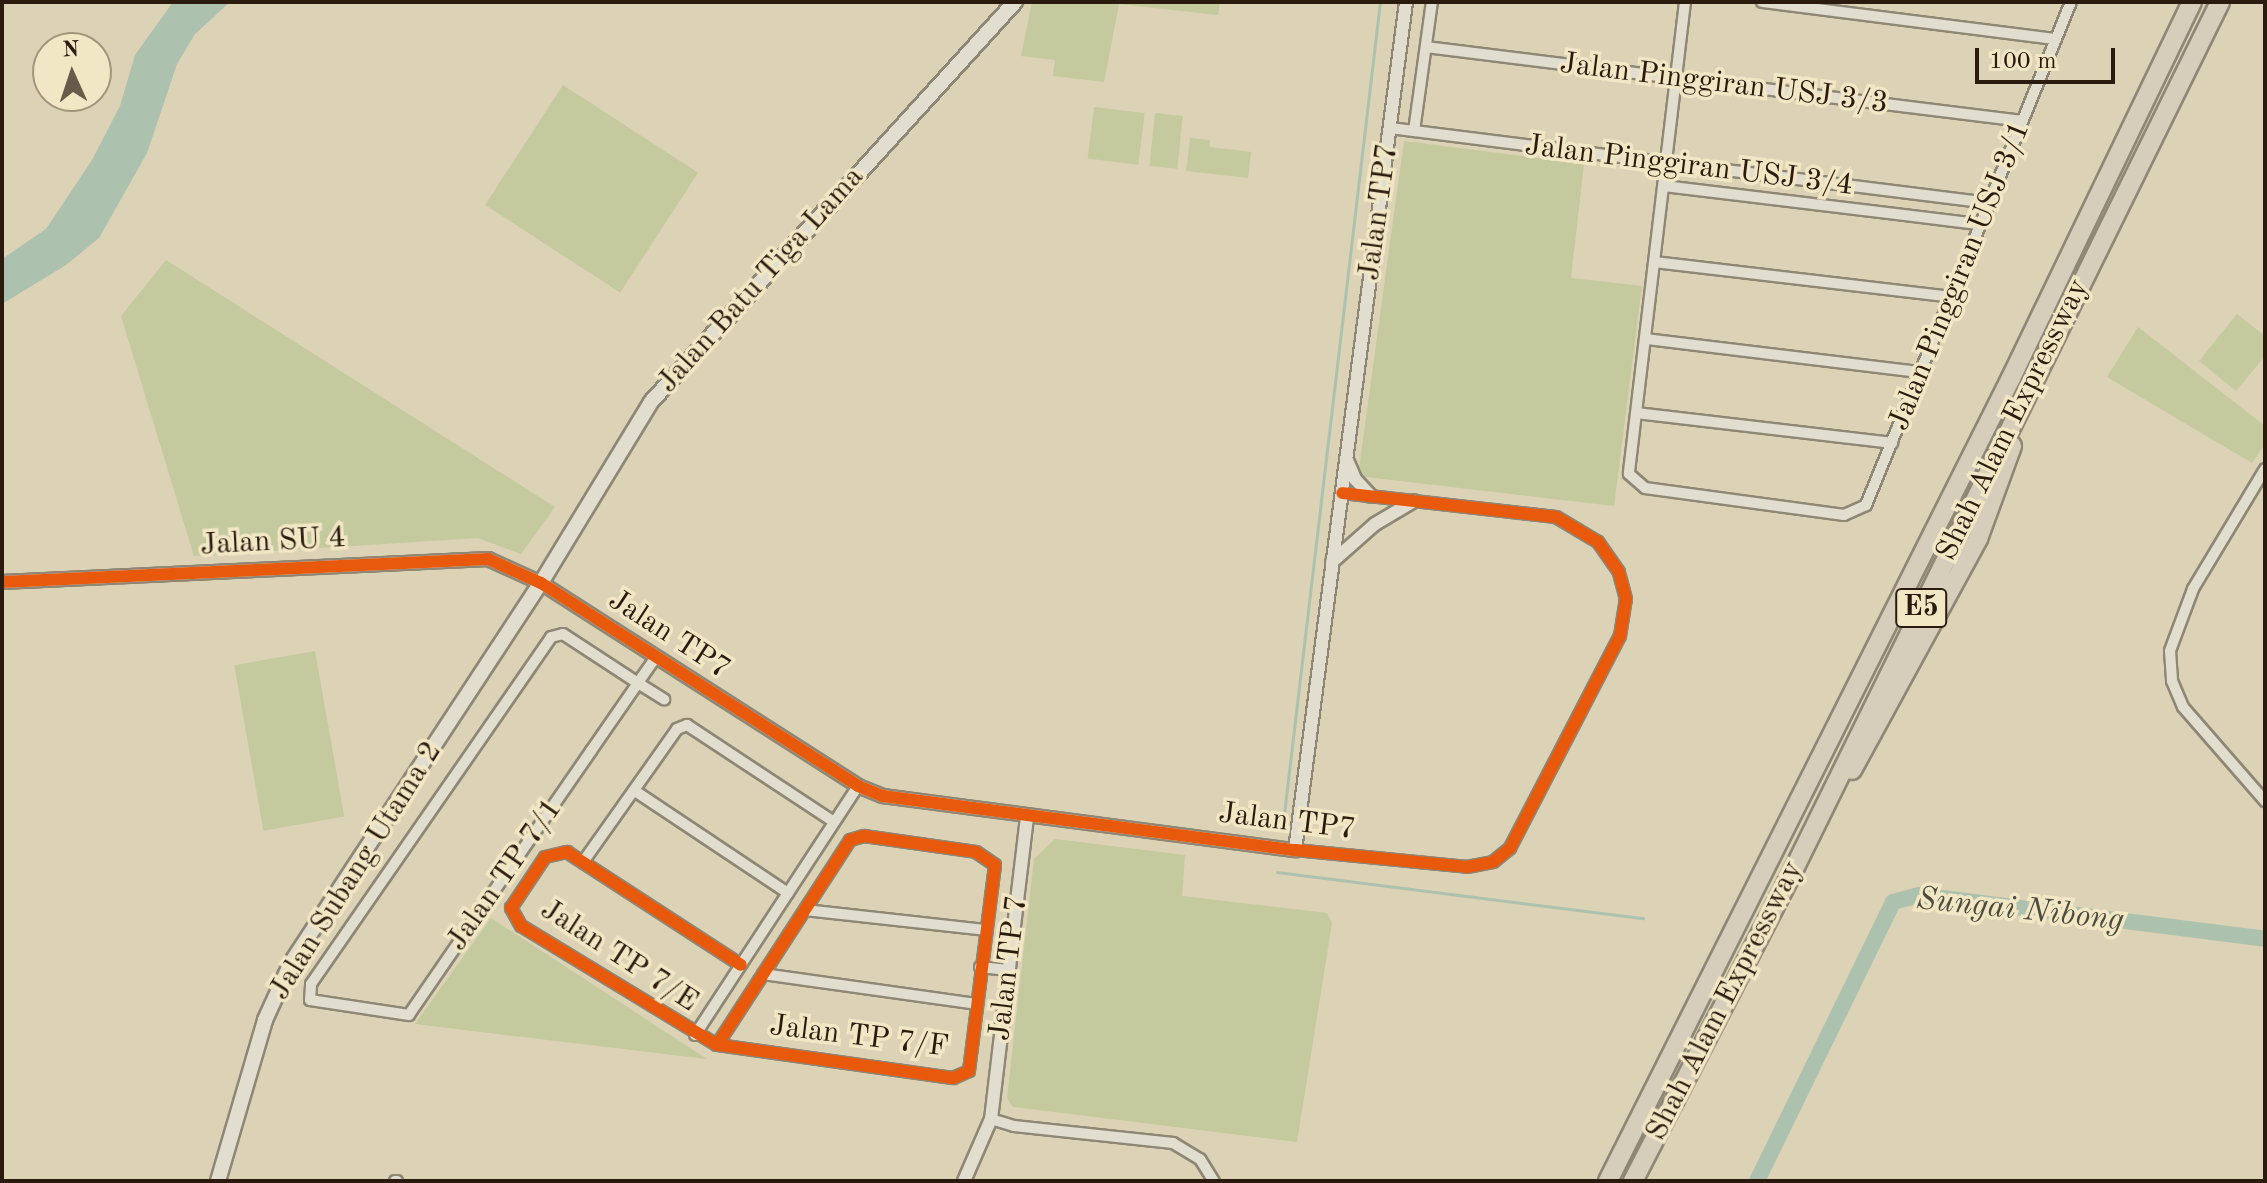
<!DOCTYPE html>
<style>
body{margin:0}
#map{position:relative;width:2267px;height:1183px;overflow:hidden;background:#dcd2b5;font-family:"Old Standard TT",serif}
div>[style]{position:absolute}
[style*='--x']{left:calc(var(--x)*1px);top:calc(var(--y)*1px);width:calc(var(--w)*1px);rotate:calc(var(--a)*1deg)}
.green>*{inset:0;background:#c4c99e;transform-origin:0 0}
.water>*{inset:0;background:#acc1ae}
.stream>*{height:3px;margin:-1.5px;padding:0 1.5px;transform-origin:1.5px;border-radius:1.5px;background:#acc1ae}
.river>*{height:16px;margin:-8px;padding:0 8px;transform-origin:8px;border-radius:8px;background:#acc1ae}
.roads{filter:drop-shadow(2px 0 #8e8775) drop-shadow(-2px 0 #8e8775) drop-shadow(0 2px #8e8775) drop-shadow(0 -2px #8e8775)}
.minor>*{height:10px;margin:-5px;padding:0 5px;transform-origin:5px;border-radius:5px;background:#e2decf}
.tertiary>*{height:12px;margin:-6px;padding:0 6px;transform-origin:6px;border-radius:6px;background:#e2decf}
.secondary>*{height:14px;margin:-7px;padding:0 7px;transform-origin:7px;border-radius:7px;background:#e2decf}
.motorway>*{height:18px;margin:-9px;padding:0 9px;transform-origin:9px;border-radius:9px;background:#d6cebb}
.cycleway>*{height:12px;margin:-6px;padding:0 6px;transform-origin:6px;border-radius:6px;background:#e8590c}
span{translate:-50% -50%;white-space:nowrap;text-align:center;line-height:1.15;-webkit-text-stroke:7px #f2e7c5;paint-order:stroke}
.shield-label span{padding:2px 6px;background:#f2e7c5;border:2px solid;border-radius:6px;-webkit-text-stroke-width:0}
.shield-label{font-size:28px;color:#2b1b0f;font-weight:700}
.street-label{font-size:30px;color:#2b1b0f}
.water-label{font-size:32px;color:#4c4b3e;font-style:italic}
.frame{position:absolute;inset:0;border:4px solid #2b1b0f;pointer-events:none}
.north{position:absolute;left:32px;top:32px;width:80px;height:80px;box-sizing:border-box;background:#f2e7c5;border:2px solid #a2957c;border-radius:50%;rotate:357deg;font-size:22px;font-weight:700;line-height:32px;text-align:center;color:#2b1b0f}
.north::after{content:'';display:block;margin:auto;width:28px;height:36px;background:#695b49;clip-path:polygon(50% 0,100% 100%,50% 72%,0 100%)}
.scale{position:absolute;left:1975px;top:48px;width:140px;height:36px;box-sizing:border-box;border:4px solid #2b1b0f;border-top:0;padding-left:10px;font-size:24px;line-height:28px;white-space:nowrap;color:#2b1b0f;-webkit-text-stroke:6px #f2e7c5;paint-order:stroke}
</style>
<div id="map">
<div class="green">
<i style="clip-path:polygon(1032px 2px,1220px 2px,1218px 15px,1119px 4px,1104px 82px,1053px 76px,1055px 60px,1021px 56px)"></i>
<i style="left:563px;top:85px;width:161px;height:143px;rotate:33deg"></i>
<i style="left:1094px;top:107px;width:51px;height:52px;rotate:7deg"></i>
<i style="left:1155px;top:113px;width:28px;height:53px;rotate:6deg"></i>
<i style="clip-path:polygon(1190px 138px,1210px 140px,1210px 147px,1251px 152px,1248px 178px,1186px 171px)"></i>
<i style="clip-path:polygon(1404px 141px,1584px 164px,1571px 278px,1642px 286px,1614px 506px,1358px 476px)"></i>
<i style="clip-path:polygon(166px 260px,555px 507px,521px 554px,478px 538px,194px 556px,121px 316px)"></i>
<i style="clip-path:polygon(2237px 314px,2265px 336px,2265px 356px,2236px 391px,2199px 361px)"></i>
<i style="clip-path:polygon(2138px 327px,2265px 426px,2265px 444px,2252px 463px,2107px 377px)"></i>
<i style="left:315px;top:651px;width:168px;height:82px;rotate:80deg"></i>
<i style="clip-path:polygon(1055px 839px,1185px 855px,1182px 896px,1327px 913px,1332px 923px,1297px 1142px,1013px 1107px,1007px 1098px,1034px 859px)"></i>
<i style="clip-path:polygon(491px 918px,707px 1059px,415px 1024px)"></i>
</div>
<div class="water">
<i style="clip-path:polygon(173px 2px,230px 2px,195px 34px,177px 64px,147px 153px,99px 238px,66px 265px,2px 304px,2px 259px,46px 229px,92px 160px,120px 106px,135px 55px)"></i>
</div>
<div class="stream">
<i style="--x:1284;--y:814;--w:818;--a:-83.26"></i>
<i style="--x:1277;--y:872;--w:369;--a:7.2"></i>
</div>
<div class="river">
<i style="--x:1757;--y:1181;--w:310;--a:-64"></i>
<i style="--x:1893;--y:902;--w:27;--a:-15"></i>
<i style="--x:1919;--y:895;--w:349;--a:7.2"></i>
</div>
<div class="roads">
<div class="minor">
<i style="--x:1685;--y:2;--w:475;--a:96.8"></i>
<i style="--x:1629;--y:474;--w:21;--a:41"></i>
<i style="--x:1645;--y:488;--w:201;--a:7.7"></i>
<i style="--x:1844;--y:515;--w:24;--a:-24"></i>
<i style="--x:1866;--y:505;--w:543;--a:-67.83"></i>
<i style="--x:1762;--y:2;--w:296;--a:7.2"></i>
<i style="--x:1426;--y:47;--w:601;--a:7.08"></i>
<i style="--x:1390;--y:128;--w:604;--a:7.14"></i>
<i style="--x:1414;--y:131;--w:130;--a:-82.1"></i>
<i style="--x:1664;--y:186;--w:318;--a:6.9"></i>
<i style="--x:1655;--y:262;--w:298;--a:6.7"></i>
<i style="--x:1646;--y:339;--w:276;--a:6.9"></i>
<i style="--x:1637;--y:413;--w:257;--a:6.7"></i>
<i style="--x:2265;--y:469;--w:140;--a:121"></i>
<i style="--x:2193;--y:589;--w:66;--a:110.4"></i>
<i style="--x:2170;--y:651;--w:30;--a:86"></i>
<i style="--x:2172;--y:681;--w:28;--a:67"></i>
<i style="--x:2183;--y:707;--w:125;--a:48.9"></i>
<i style="--x:656;--y:657;--w:32;--a:125"></i>
<i style="--x:638;--y:683;--w:83;--a:124.7"></i>
<i style="--x:591;--y:751;--w:155;--a:124.7"></i>
<i style="--x:503;--y:878;--w:166;--a:124.5"></i>
<i style="--x:409;--y:1015;--w:100;--a:-171.4"></i>
<i style="--x:310;--y:1000;--w:16;--a:-86"></i>
<i style="--x:311;--y:984;--w:422;--a:-55.3"></i>
<i style="--x:551;--y:637;--w:12;--a:-14"></i>
<i style="--x:563;--y:634;--w:90;--a:33.2"></i>
<i style="--x:638;--y:683;--w:31;--a:32"></i>
<i style="--x:635;--y:791;--w:184;--a:33.7"></i>
<i style="--x:1295;--y:850;--w:173;--a:5.6"></i>
<i style="--x:1467;--y:867;--w:26;--a:-11"></i>
<i style="--x:1493;--y:862;--w:22;--a:-39"></i>
<i style="--x:1510;--y:848;--w:239;--a:-62.6"></i>
<i style="--x:1620;--y:636;--w:37;--a:-81"></i>
<i style="--x:1626;--y:599;--w:28;--a:-105"></i>
<i style="--x:1619;--y:572;--w:37;--a:-125"></i>
<i style="--x:1598;--y:542;--w:49;--a:-149.2"></i>
<i style="--x:1556;--y:517;--w:215;--a:-173.6"></i>
<i style="--x:583;--y:862;--w:163;--a:-54.7"></i>
<i style="--x:677;--y:729;--w:11;--a:-22"></i>
<i style="--x:687;--y:725;--w:176;--a:33.4"></i>
<i style="--x:805;--y:910;--w:181;--a:6.3"></i>
<i style="--x:980;--y:967;--w:28;--a:6"></i>
<i style="--x:763;--y:974;--w:215;--a:8"></i>
<i style="--x:695;--y:1035;--w:298;--a:-56.8"></i>
<i style="--x:717;--y:1045;--w:244;--a:-57"></i>
<i style="--x:850;--y:840;--w:15;--a:-16"></i>
<i style="--x:864;--y:836;--w:113;--a:8.1"></i>
<i style="--x:976;--y:852;--w:23;--a:34"></i>
<i style="--x:995;--y:865;--w:208;--a:97.2"></i>
<i style="--x:969;--y:1071;--w:17;--a:156"></i>
<i style="--x:953;--y:1078;--w:238;--a:-172"></i>
<i style="--x:717;--y:1045;--w:229;--a:-148.7"></i>
<i style="--x:521;--y:926;--w:21;--a:-119"></i>
<i style="--x:511;--y:908;--w:61;--a:-56.3"></i>
<i style="--x:545;--y:857;--w:23;--a:-13"></i>
<i style="--x:567;--y:852;--w:207;--a:33"></i>
<i style="--x:991;--y:1119;--w:24;--a:17"></i>
<i style="--x:1014;--y:1126;--w:160;--a:6.1"></i>
<i style="--x:1173;--y:1143;--w:31;--a:31"></i>
<i style="--x:1200;--y:1159;--w:26;--a:58"></i>
<i style="--x:395;--y:1181;--w:2;--a:0"></i>
</div>
<div class="tertiary">
<i style="--x:1347;--y:460;--w:21;--a:67"></i>
<i style="--x:1355;--y:479;--w:23;--a:47"></i>
<i style="--x:1332;--y:562;--w:57;--a:-41.5"></i>
<i style="--x:1375;--y:524;--w:45;--a:-30.5"></i>
<i style="--x:2;--y:582;--w:487;--a:-2.7"></i>
<i style="--x:488;--y:559;--w:58;--a:24.4"></i>
<i style="--x:541;--y:583;--w:376;--a:32.6"></i>
<i style="--x:858;--y:786;--w:27;--a:22"></i>
<i style="--x:883;--y:796;--w:416;--a:7.5"></i>
<i style="--x:1295;--y:850;--w:855;--a:-82.54"></i>
<i style="--x:964;--y:1181;--w:68;--a:-66.5"></i>
<i style="--x:991;--y:1119;--w:304;--a:-83.2"></i>
</div>
<div class="secondary">
<i style="--x:218;--y:1181;--w:168;--a:-73.7"></i>
<i style="--x:265;--y:1020;--w:63;--a:-65.5"></i>
<i style="--x:291;--y:963;--w:455;--a:-56.7"></i>
<i style="--x:541;--y:583;--w:212;--a:-58.7"></i>
<i style="--x:651;--y:402;--w:541;--a:-47.7"></i>
</div>
<div class="motorway">
<i style="--x:1852;--y:770;--w:263;--a:-61.4"></i>
<i style="--x:1978;--y:539;--w:99;--a:-69.9"></i>
<i style="--x:1608;--y:1181;--w:898;--a:-63.35"></i>
<i style="--x:2011;--y:378;--w:417;--a:-64.3"></i>
<i style="--x:1633;--y:1181;--w:349;--a:-62.7"></i>
<i style="--x:1793;--y:871;--w:968;--a:-63.83"></i>
</div>
</div>
<div class="cycleway">
<i style="--x:2;--y:582;--w:487;--a:-2.7"></i>
<i style="--x:488;--y:559;--w:58;--a:24.4"></i>
<i style="--x:541;--y:583;--w:376;--a:32.6"></i>
<i style="--x:858;--y:786;--w:27;--a:22"></i>
<i style="--x:883;--y:796;--w:416;--a:7.5"></i>
<i style="--x:1295;--y:850;--w:173;--a:5.6"></i>
<i style="--x:1467;--y:867;--w:26;--a:-11"></i>
<i style="--x:1493;--y:862;--w:22;--a:-39"></i>
<i style="--x:1510;--y:848;--w:239;--a:-62.6"></i>
<i style="--x:1620;--y:636;--w:37;--a:-81"></i>
<i style="--x:1626;--y:599;--w:28;--a:-105"></i>
<i style="--x:1619;--y:572;--w:37;--a:-125"></i>
<i style="--x:1598;--y:542;--w:49;--a:-149.2"></i>
<i style="--x:1556;--y:517;--w:215;--a:-173.6"></i>
<i style="--x:717;--y:1045;--w:244;--a:-57"></i>
<i style="--x:850;--y:840;--w:15;--a:-16"></i>
<i style="--x:864;--y:836;--w:113;--a:8.1"></i>
<i style="--x:976;--y:852;--w:23;--a:34"></i>
<i style="--x:995;--y:865;--w:208;--a:97.2"></i>
<i style="--x:969;--y:1071;--w:17;--a:156"></i>
<i style="--x:953;--y:1078;--w:238;--a:-172"></i>
<i style="--x:717;--y:1045;--w:229;--a:-148.7"></i>
<i style="--x:521;--y:926;--w:21;--a:-119"></i>
<i style="--x:511;--y:908;--w:61;--a:-56.3"></i>
<i style="--x:545;--y:857;--w:23;--a:-13"></i>
<i style="--x:567;--y:852;--w:207;--a:33"></i>
</div>
<div class="shield-label">
<span style="left:1921px;top:608px">E5</span>
</div>
<div class="street-label">
<span style="left:1724px;top:84px;rotate:7deg">Jalan Pinggiran USJ 3/3</span>
<span style="left:1689px;top:166px;rotate:7deg">Jalan Pinggiran USJ 3/4</span>
<span style="left:1379px;top:212px;rotate:-82deg">Jalan TP7</span>
<span style="left:1960px;top:276px;rotate:-68deg">Jalan Pinggiran USJ 3/1</span>
<span style="left:761px;top:280px;rotate:-48deg">Jalan Batu Tiga Lama</span>
<span style="left:2013px;top:420px;rotate:-64deg">Shah Alam Expressway</span>
<span style="left:273px;top:542px;rotate:-3deg">Jalan SU 4</span>
<span style="left:669px;top:635px;rotate:33deg">Jalan TP7</span>
<span style="left:1287px;top:822px;rotate:7deg">Jalan TP7</span>
<span style="left:356px;top:871px;rotate:-58deg">Jalan Subang Utama 2</span>
<span style="left:505px;top:875px;rotate:-55deg">Jalan TP 7/1</span>
<span style="left:619px;top:956px;rotate:33deg">Jalan TP 7/E</span>
<span style="left:1009px;top:968px;rotate:-83deg">Jalan TP 7</span>
<span style="left:1725px;top:1001px;rotate:-63deg">Shah Alam Expressway</span>
<span style="left:859px;top:1037px;rotate:7deg">Jalan TP 7/F</span>
</div>
<div class="water-label">
<span style="left:2020px;top:911px;rotate:6deg">Sungai Nibong</span>
</div>
<div class="frame"></div>
<div class="north">N</div>
<div class="scale">100 m</div>
</div>
